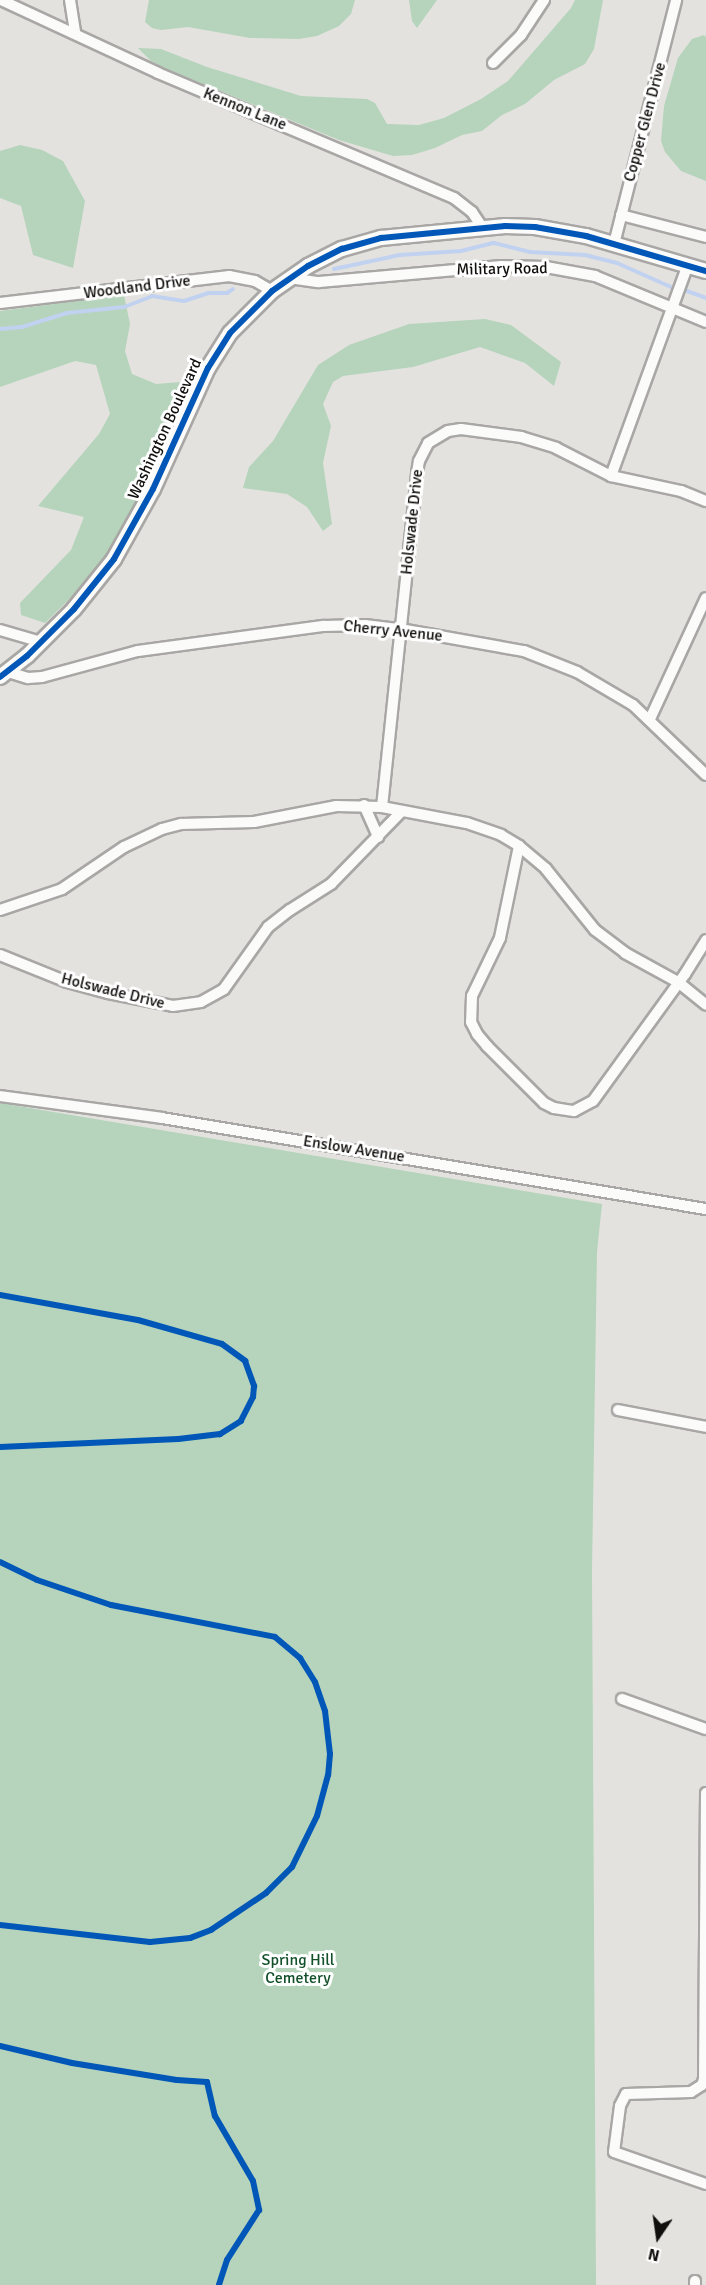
<!DOCTYPE html>
<style>
body{margin:0}
#map{position:relative;width:706px;height:2285px;overflow:hidden;background:#e4e2df;font-family:Signika,sans-serif}
div>[style]{position:absolute}
[style*='--x']{left:calc(var(--x)*1px);top:calc(var(--y)*1px);width:calc(var(--w)*1px);rotate:calc(var(--a)*1deg)}
.green>*{inset:0;background:#b5d4bb}
.stream>*{height:4px;margin:-2px;padding:0 2px;transform-origin:2px;border-radius:2px;background:#c1d1f0}
.roads{filter:drop-shadow(2px 0 #a9a7a5) drop-shadow(-2px 0 #a9a7a5) drop-shadow(0 2px #a9a7a5) drop-shadow(0 -2px #a9a7a5)}
.minor>*{height:10px;margin:-5px;padding:0 5px;transform-origin:5px;border-radius:5px;background:#fbfbfa}
.tertiary>*{height:14px;margin:-7px;padding:0 7px;transform-origin:7px;border-radius:7px;background:#fbfbfa}
.cycleway>*{height:6px;margin:-3px;padding:0 3px;transform-origin:3px;border-radius:3px;background:#0057b8}
span{translate:-50% -50%;white-space:nowrap;text-align:center;line-height:1.15;-webkit-text-stroke:6px #fff;paint-order:stroke}
.street-label{font-size:16px;color:#110f0e}
.park-label{font-size:16px;color:#12502a}
.north{position:absolute;left:628px;top:2207px;width:60px;height:60px;-webkit-text-stroke:4px #fff;paint-order:stroke;rotate:193deg;font-size:16px;font-weight:700;line-height:24px;text-align:center;color:#110f0e}
.north::after{content:'';display:block;margin:auto;width:21px;height:27px;background:#110f0e;clip-path:polygon(50% 0,100% 100%,50% 72%,0 100%)}
</style>
<div id="map">
<div class="green">
<i style="clip-path:polygon(149px 0,355px 0,351px 14px,339px 26px,317px 36px,299px 39px,250px 38px,188px 27px,161px 30px,152px 28px,145px 22px)"></i>
<i style="clip-path:polygon(409px 0,437px 0,417px 28px,412px 21px)"></i>
<i style="clip-path:polygon(575px 0,603px 0,594px 49px,585px 64px,554px 80px,525px 104px,502px 115px,482px 131px,462px 135px,435px 148px,412px 155px,393px 156px,339px 140px,167px 69px,151px 61px,138px 48px,161px 49px,207px 67px,301px 96px,367px 99px,375px 103px,387px 124px,419px 125px,444px 118px,481px 99px,508px 81px,571px 8px)"></i>
<i style="clip-path:polygon(704px 35px,706px 37px,706px 181px,681px 171px,665px 152px,661px 141px,664px 106px,678px 58px,692px 39px)"></i>
<i style="clip-path:polygon(20px 145px,42px 150px,63px 161px,85px 201px,73px 268px,33px 255px,21px 206px,0 198px,0 151px)"></i>
<i style="clip-path:polygon(124px 295px,130px 324px,125px 351px,132px 374px,156px 384px,181px 382px,160px 459px,108px 561px,45px 623px,21px 615px,20px 603px,71px 550px,84px 517px,38px 506px,99px 434px,110px 414px,96px 365px,75px 361px,0 387px,0 311px)"></i>
<i style="clip-path:polygon(485px 319px,511px 325px,561px 362px,554px 386px,525px 363px,480px 347px,413px 367px,343px 376px,333px 382px,323px 404px,331px 426px,323px 463px,332px 524px,323px 531px,307px 507px,287px 494px,243px 488px,249px 467px,273px 441px,318px 365px,349px 345px,409px 324px)"></i>
<i style="clip-path:polygon(0 1103px,602px 1204px,597px 1252px,592px 1572px,596px 2285px,0 2285px)"></i>
</div>
<div class="stream">
<i style="--x:334;--y:269;--w:67;--a:-12"></i>
<i style="--x:400;--y:255;--w:61;--a:-3.8"></i>
<i style="--x:461;--y:251;--w:34;--a:-14"></i>
<i style="--x:494;--y:243;--w:37;--a:14"></i>
<i style="--x:530;--y:252;--w:55;--a:3.1"></i>
<i style="--x:585;--y:255;--w:33;--a:14"></i>
<i style="--x:617;--y:263;--w:59;--a:24"></i>
<i style="--x:687;--y:291;--w:20;--a:20"></i>
<i style="--x:0;--y:329;--w:22;--a:-5"></i>
<i style="--x:22;--y:327;--w:47;--a:-17.3"></i>
<i style="--x:67;--y:313;--w:57;--a:-6"></i>
<i style="--x:124;--y:307;--w:30;--a:-21"></i>
<i style="--x:152;--y:296;--w:32;--a:9"></i>
<i style="--x:184;--y:301;--w:25;--a:-18"></i>
<i style="--x:208;--y:293;--w:19;--a:0"></i>
<i style="--x:227;--y:293;--w:7;--a:-34"></i>
</div>
<div class="roads">
<div class="minor">
<i style="--x:1;--y:0;--w:173;--a:24.9"></i>
<i style="--x:158;--y:73;--w:321;--a:22.9"></i>
<i style="--x:454;--y:198;--w:23;--a:38"></i>
<i style="--x:472;--y:212;--w:18;--a:56"></i>
<i style="--x:70;--y:0;--w:33;--a:81"></i>
<i style="--x:493;--y:63;--w:40;--a:-45"></i>
<i style="--x:521;--y:35;--w:42;--a:-56.7"></i>
<i style="--x:621;--y:215;--w:88;--a:14.5"></i>
<i style="--x:614;--y:244;--w:252;--a:-75.7"></i>
<i style="--x:289;--y:278;--w:30;--a:8"></i>
<i style="--x:319;--y:282;--w:183;--a:-5"></i>
<i style="--x:501;--y:266;--w:45;--a:1.3"></i>
<i style="--x:546;--y:267;--w:50;--a:10.4"></i>
<i style="--x:595;--y:276;--w:120;--a:22.5"></i>
<i style="--x:0;--y:303;--w:231;--a:-6.7"></i>
<i style="--x:229;--y:276;--w:26;--a:11"></i>
<i style="--x:255;--y:281;--w:20;--a:30"></i>
<i style="--x:611;--y:476;--w:225;--a:-70"></i>
<i style="--x:0;--y:630;--w:43;--a:16.3"></i>
<i style="--x:8;--y:672;--w:21;--a:17"></i>
<i style="--x:28;--y:678;--w:14;--a:-4"></i>
<i style="--x:42;--y:677;--w:99;--a:-15.2"></i>
<i style="--x:138;--y:651;--w:188;--a:-7.7"></i>
<i style="--x:324;--y:626;--w:41;--a:-1.4"></i>
<i style="--x:365;--y:625;--w:35;--a:7"></i>
<i style="--x:400;--y:629;--w:126;--a:10.1"></i>
<i style="--x:524;--y:651;--w:57;--a:21.6"></i>
<i style="--x:577;--y:672;--w:65;--a:30.5"></i>
<i style="--x:633;--y:705;--w:101;--a:43.8"></i>
<i style="--x:650;--y:719;--w:133;--a:-65.2"></i>
<i style="--x:364;--y:805;--w:35;--a:66"></i>
<i style="--x:382;--y:807;--w:336;--a:-84"></i>
<i style="--x:417;--y:473;--w:12;--a:-81"></i>
<i style="--x:419;--y:461;--w:20;--a:-63"></i>
<i style="--x:428;--y:443;--w:23;--a:-31"></i>
<i style="--x:448;--y:431;--w:13;--a:-9"></i>
<i style="--x:461;--y:429;--w:61;--a:7.6"></i>
<i style="--x:521;--y:437;--w:37;--a:17"></i>
<i style="--x:556;--y:448;--w:62;--a:27"></i>
<i style="--x:611;--y:476;--w:72;--a:12.1"></i>
<i style="--x:681;--y:491;--w:27;--a:22"></i>
<i style="--x:519;--y:846;--w:94;--a:101.7"></i>
<i style="--x:500;--y:938;--w:64;--a:115.8"></i>
<i style="--x:472;--y:996;--w:26;--a:92"></i>
<i style="--x:471;--y:1022;--w:13;--a:63"></i>
<i style="--x:477;--y:1034;--w:16;--a:50"></i>
<i style="--x:487;--y:1046;--w:81;--a:45"></i>
<i style="--x:544;--y:1103;--w:11;--a:27"></i>
<i style="--x:554;--y:1108;--w:20;--a:9"></i>
<i style="--x:574;--y:1111;--w:21;--a:-28"></i>
<i style="--x:593;--y:1101;--w:157;--a:-54.1"></i>
<i style="--x:685;--y:974;--w:40;--a:-58"></i>
<i style="--x:0;--y:910;--w:65;--a:-18.7"></i>
<i style="--x:62;--y:889;--w:75;--a:-34.1"></i>
<i style="--x:124;--y:847;--w:42;--a:-25.3"></i>
<i style="--x:162;--y:829;--w:20;--a:-15"></i>
<i style="--x:181;--y:824;--w:73;--a:-1.6"></i>
<i style="--x:254;--y:822;--w:84;--a:-11"></i>
<i style="--x:336;--y:806;--w:46;--a:1.2"></i>
<i style="--x:382;--y:807;--w:86;--a:10.7"></i>
<i style="--x:467;--y:823;--w:36;--a:19"></i>
<i style="--x:501;--y:835;--w:21;--a:31"></i>
<i style="--x:519;--y:846;--w:35;--a:40"></i>
<i style="--x:546;--y:869;--w:78;--a:51.2"></i>
<i style="--x:595;--y:930;--w:38;--a:37"></i>
<i style="--x:625;--y:953;--w:60;--a:28.7"></i>
<i style="--x:678;--y:982;--w:36;--a:39"></i>
<i style="--x:0;--y:955;--w:72;--a:21.9"></i>
<i style="--x:67;--y:982;--w:42;--a:15"></i>
<i style="--x:108;--y:993;--w:66;--a:11.3"></i>
<i style="--x:173;--y:1006;--w:28;--a:-8"></i>
<i style="--x:201;--y:1002;--w:26;--a:-29"></i>
<i style="--x:224;--y:989;--w:76;--a:-54.6"></i>
<i style="--x:268;--y:927;--w:28;--a:-38"></i>
<i style="--x:290;--y:910;--w:49;--a:-32.4"></i>
<i style="--x:331;--y:884;--w:102;--a:-45.8"></i>
<i style="--x:0;--y:1096;--w:163;--a:7.7"></i>
<i style="--x:162;--y:1118;--w:552;--a:9.5"></i>
<i style="--x:618;--y:1410;--w:90;--a:10.9"></i>
<i style="--x:622;--y:1699;--w:89;--a:19.7"></i>
<i style="--x:706;--y:1793;--w:286;--a:90.4"></i>
<i style="--x:704;--y:2079;--w:6;--a:108"></i>
<i style="--x:702;--y:2085;--w:13;--a:148"></i>
<i style="--x:691;--y:2092;--w:65;--a:178.2"></i>
<i style="--x:626;--y:2094;--w:13;--a:117"></i>
<i style="--x:620;--y:2106;--w:46;--a:97.4"></i>
<i style="--x:614;--y:2152;--w:97;--a:19.2"></i>
<i style="--x:695;--y:2285;--w:4;--a:-90"></i>
</div>
<div class="tertiary">
<i style="--x:0;--y:677;--w:34;--a:-38"></i>
<i style="--x:27;--y:656;--w:66;--a:-45"></i>
<i style="--x:74;--y:609;--w:64;--a:-51.3"></i>
<i style="--x:114;--y:559;--w:80;--a:-60.9"></i>
<i style="--x:153;--y:489;--w:133;--a:-65.6"></i>
<i style="--x:208;--y:368;--w:41;--a:-57.8"></i>
<i style="--x:230;--y:333;--w:59;--a:-45"></i>
<i style="--x:272;--y:291;--w:44;--a:-34.8"></i>
<i style="--x:308;--y:266;--w:38;--a:-27"></i>
<i style="--x:342;--y:249;--w:41;--a:-15.8"></i>
<i style="--x:381;--y:238;--w:125;--a:-5.5"></i>
<i style="--x:505;--y:226;--w:30;--a:2"></i>
<i style="--x:535;--y:227;--w:52;--a:10"></i>
<i style="--x:586;--y:236;--w:125;--a:16.3"></i>
</div>
</div>
<div class="cycleway">
<i style="--x:0;--y:677;--w:34;--a:-38"></i>
<i style="--x:27;--y:656;--w:66;--a:-45"></i>
<i style="--x:74;--y:609;--w:64;--a:-51.3"></i>
<i style="--x:114;--y:559;--w:80;--a:-60.9"></i>
<i style="--x:153;--y:489;--w:133;--a:-65.6"></i>
<i style="--x:208;--y:368;--w:41;--a:-57.8"></i>
<i style="--x:230;--y:333;--w:59;--a:-45"></i>
<i style="--x:272;--y:291;--w:44;--a:-34.8"></i>
<i style="--x:308;--y:266;--w:38;--a:-27"></i>
<i style="--x:342;--y:249;--w:41;--a:-15.8"></i>
<i style="--x:381;--y:238;--w:125;--a:-5.5"></i>
<i style="--x:505;--y:226;--w:30;--a:2"></i>
<i style="--x:535;--y:227;--w:52;--a:10"></i>
<i style="--x:586;--y:236;--w:125;--a:16.3"></i>
<i style="--x:0;--y:1295;--w:140;--a:10.3"></i>
<i style="--x:138;--y:1320;--w:87;--a:15.9"></i>
<i style="--x:222;--y:1344;--w:29;--a:36"></i>
<i style="--x:245;--y:1361;--w:27;--a:70"></i>
<i style="--x:254;--y:1386;--w:11;--a:95"></i>
<i style="--x:253;--y:1397;--w:27;--a:117"></i>
<i style="--x:241;--y:1421;--w:25;--a:148"></i>
<i style="--x:220;--y:1434;--w:42;--a:173.2"></i>
<i style="--x:178;--y:1439;--w:178;--a:177.4"></i>
<i style="--x:0;--y:1562;--w:41;--a:25.9"></i>
<i style="--x:37;--y:1580;--w:78;--a:18.7"></i>
<i style="--x:111;--y:1605;--w:167;--a:11"></i>
<i style="--x:275;--y:1637;--w:33;--a:40"></i>
<i style="--x:300;--y:1658;--w:28;--a:58"></i>
<i style="--x:315;--y:1682;--w:31;--a:71"></i>
<i style="--x:325;--y:1711;--w:43;--a:83.4"></i>
<i style="--x:330;--y:1754;--w:21;--a:95"></i>
<i style="--x:328;--y:1775;--w:42;--a:105"></i>
<i style="--x:317;--y:1816;--w:57;--a:116.1"></i>
<i style="--x:292;--y:1867;--w:37;--a:135"></i>
<i style="--x:266;--y:1893;--w:66;--a:146.1"></i>
<i style="--x:211;--y:1930;--w:22;--a:159"></i>
<i style="--x:190;--y:1938;--w:40;--a:174.3"></i>
<i style="--x:150;--y:1942;--w:151;--a:-173.5"></i>
<i style="--x:0;--y:2046;--w:74;--a:13.3"></i>
<i style="--x:72;--y:2063;--w:106;--a:9.2"></i>
<i style="--x:177;--y:2080;--w:30;--a:4"></i>
<i style="--x:207;--y:2082;--w:35;--a:77"></i>
<i style="--x:215;--y:2116;--w:75;--a:59.7"></i>
<i style="--x:253;--y:2181;--w:30;--a:78"></i>
<i style="--x:259;--y:2210;--w:59;--a:122.6"></i>
<i style="--x:227;--y:2260;--w:26;--a:108"></i>
</div>
<div class="street-label">
<span style="left:245px;top:109px;rotate:22deg">Kennon Lane</span>
<span style="left:645px;top:122px;rotate:-75deg">Copper Glen Drive</span>
<span style="left:502px;top:269px;rotate:-1deg">Military Road</span>
<span style="left:137px;top:287px;rotate:-7deg">Woodland Drive</span>
<span style="left:165px;top:429px;rotate:-65deg">Washington Boulevard</span>
<span style="left:412px;top:522px;rotate:-84deg">Holswade Drive</span>
<span style="left:393px;top:631px;rotate:6deg">Cherry Avenue</span>
<span style="left:113px;top:991px;rotate:14deg">Holswade Drive</span>
<span style="left:354px;top:1149px;rotate:9deg">Enslow Avenue</span>
</div>
<div class="park-label">
<span style="left:298px;top:1969px">Spring Hill<br>Cemetery</span>
</div>
<div class="north">N</div>
</div>
